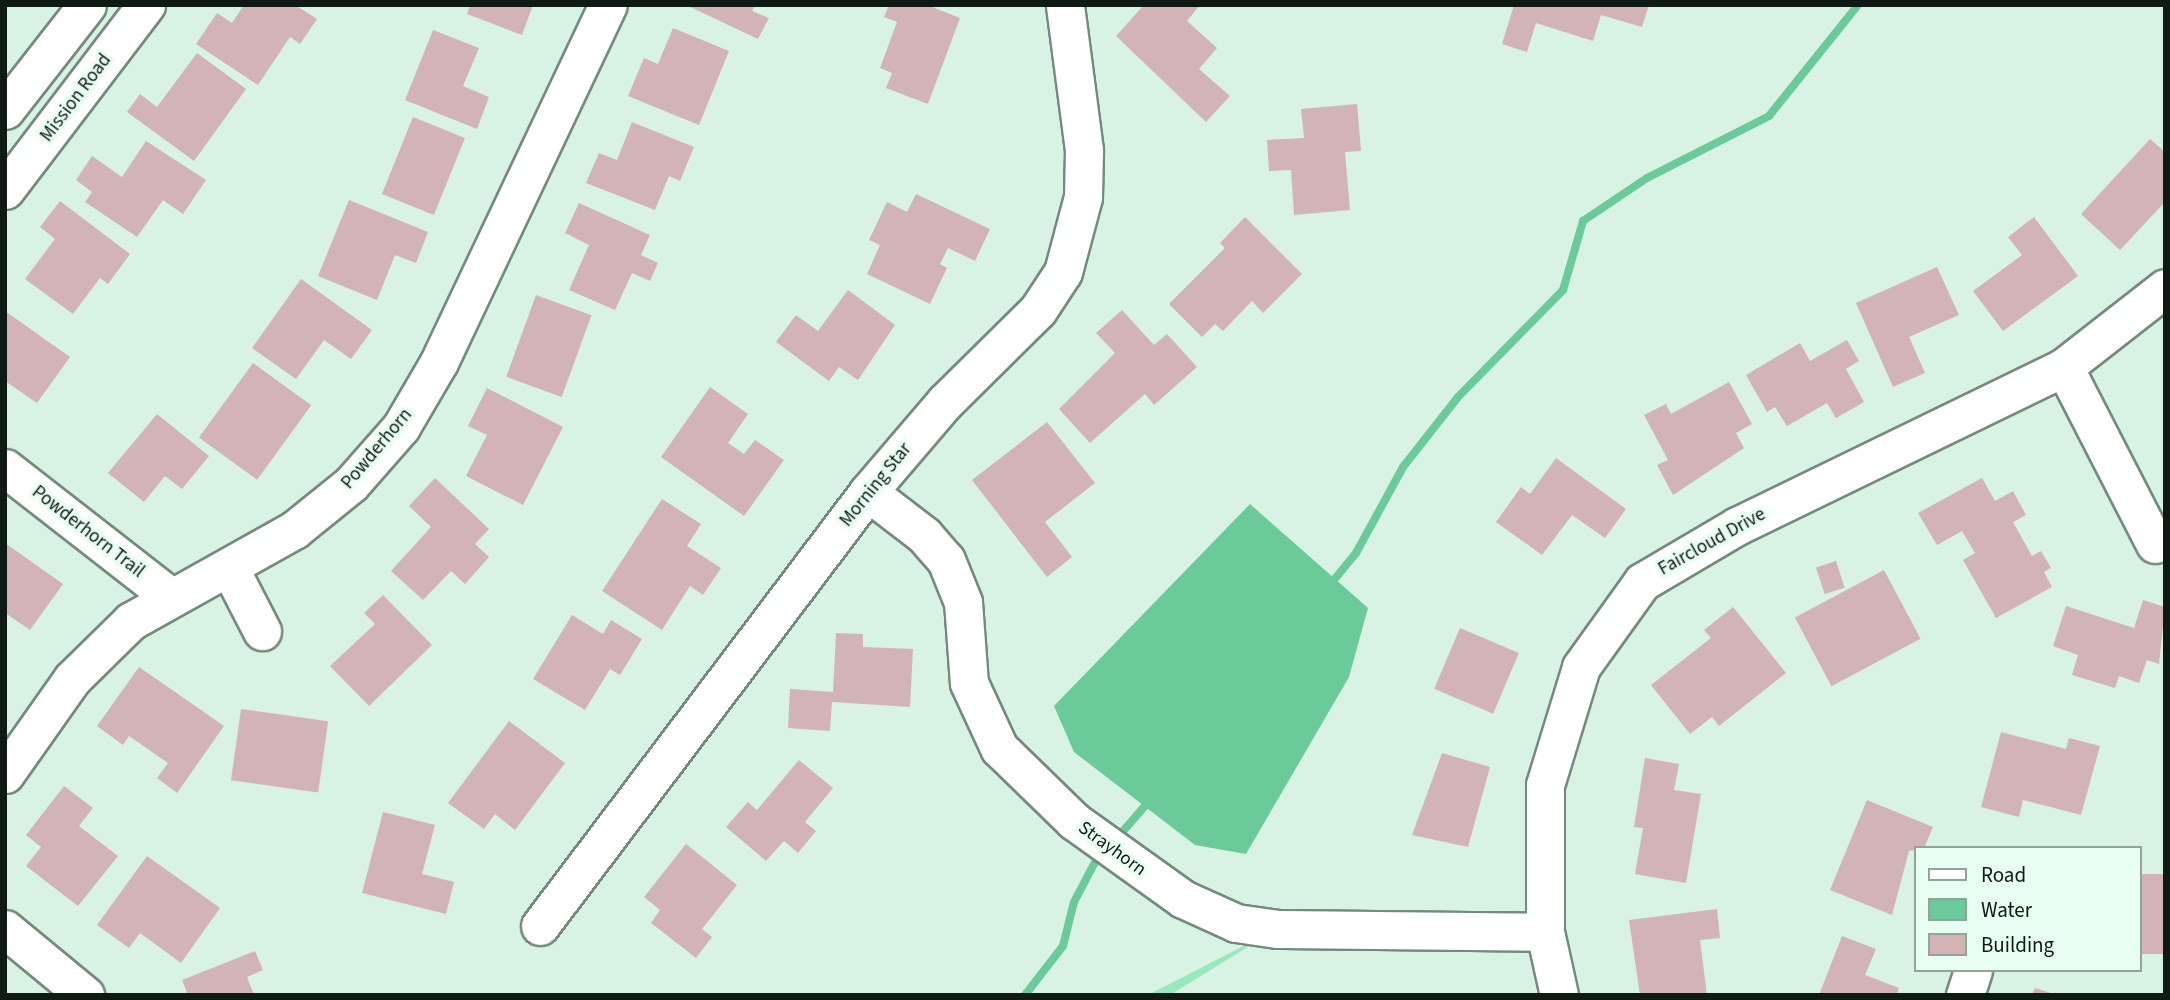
<!DOCTYPE html>
<style>
body{margin:0}
#map{position:relative;width:2170px;height:1000px;overflow:hidden;background:#d8f2e3;font-family:"Source Sans 3",sans-serif}
div>[style]{position:absolute}
[style*='--x']{left:calc(var(--x)*1px);top:calc(var(--y)*1px);width:calc(var(--w)*1px);rotate:calc(var(--a)*1deg)}
.green>*{inset:0;background:#95e9bd}
.water>*{inset:0;background:#6bca9a}
.stream>*{height:8px;margin:-4px;padding:0 4px;transform-origin:4px;border-radius:4px;background:#6bca9a}
.building>*{inset:0;background:#d2b4b6;transform-origin:0 0}
.roads{filter:drop-shadow(2px 0 #738b7d) drop-shadow(-2px 0 #738b7d) drop-shadow(0 2px #738b7d) drop-shadow(0 -2px #738b7d)}
.minor>*{height:37px;margin:-18.5px;padding:0 18.5px;transform-origin:18.5px;border-radius:18.5px;background:#fff}
span{translate:-50% -50%;white-space:nowrap;text-align:center;line-height:1.15;-webkit-text-stroke:7px #e9fef2;paint-order:stroke}
.street-label{font-size:19px;color:#101a14}
.frame{position:absolute;inset:0;border:7px solid #101a14;pointer-events:none}
.legend{position:absolute;left:1914px;top:846px;width:228px;height:126px;box-sizing:border-box;background:#e9fef2;border:2px solid #92a399;margin:0;padding:9px 12px;list-style:none;font-size:21px;color:#101a14}
.legend li{display:flex;align-items:center;gap:14px;height:35px}
.legend b{width:35px;border:2px solid #92a399}
</style>
<div id="map">
<div class="green">
<i style="clip-path:polygon(1277px 929px,1170px 995px,1148px 995px)"></i>
</div>
<div class="water">
<i style="clip-path:polygon(1250px 504px,1368px 608px,1349px 677px,1246px 854px,1195px 845px,1074px 752px,1054px 706px)"></i>
</div>
<div class="stream">
<i style="--x:1329;--y:586;--w:43;--a:-50.7"></i>
<i style="--x:1356;--y:553;--w:98;--a:-61.3"></i>
<i style="--x:1403;--y:467;--w:89;--a:-51.8"></i>
<i style="--x:1458;--y:397;--w:150;--a:-45.5"></i>
<i style="--x:1563;--y:290;--w:72;--a:-73.8"></i>
<i style="--x:1583;--y:221;--w:77;--a:-33.9"></i>
<i style="--x:1647;--y:178;--w:137;--a:-26.9"></i>
<i style="--x:1769;--y:116;--w:142;--a:-51.3"></i>
<i style="--x:1124;--y:830;--w:41;--a:-48.9"></i>
<i style="--x:1025;--y:995;--w:62;--a:-52.2"></i>
<i style="--x:1063;--y:946;--w:45;--a:-76"></i>
<i style="--x:1074;--y:902;--w:43;--a:-62.2"></i>
</div>
<div class="building">
<i style="clip-path:polygon(244px 5px,295px 5px,317px 19px,300px 44px,290px 37px,258px 85px,196px 44px,217px 13px,232px 23px)"></i>
<i style="clip-path:polygon(470px 5px,533px 5px,522px 35px,467px 14px)"></i>
<i style="clip-path:polygon(686px 5px,755px 5px,752px 11px,769px 18px,758px 39px)"></i>
<i style="clip-path:polygon(889px 5px,927px 5px,960px 18px,928px 104px,886px 88px,892px 73px,880px 68px,897px 22px,884px 17px)"></i>
<i style="clip-path:polygon(1144px 5px,1200px 5px,1187px 21px,1217px 48px,1199px 69px,1230px 96px,1206px 122px,1116px 36px)"></i>
<i style="clip-path:polygon(1514px 5px,1649px 5px,1642px 27px,1601px 15px,1593px 41px,1536px 23px,1527px 52px,1502px 44px)"></i>
<i style="clip-path:polygon(673px 28px,729px 51px,699px 125px,628px 96px,644px 58px,658px 64px)"></i>
<i style="clip-path:polygon(433px 30px,479px 48px,463px 86px,489px 97px,477px 129px,405px 100px)"></i>
<i style="clip-path:polygon(197px 53px,246px 89px,194px 161px,127px 112px,140px 94px,157px 107px)"></i>
<i style="clip-path:polygon(1357px 104px,1361px 151px,1345px 152px,1350px 210px,1294px 215px,1291px 170px,1269px 171px,1267px 140px,1304px 138px,1301px 109px)"></i>
<i style="left:413px;top:117px;width:56px;height:83px;rotate:22deg"></i>
<i style="clip-path:polygon(632px 122px,694px 147px,680px 181px,669px 176px,655px 210px,586px 183px,599px 153px,617px 160px)"></i>
<i style="clip-path:polygon(2150px 139px,2165px 152px,2165px 202px,2120px 250px,2081px 214px)"></i>
<i style="clip-path:polygon(146px 141px,206px 180px,183px 214px,163px 200px,137px 237px,85px 202px,92px 192px,76px 180px,92px 156px,122px 177px)"></i>
<i style="clip-path:polygon(916px 194px,990px 229px,975px 261px,948px 248px,940px 264px,947px 268px,930px 304px,867px 274px,880px 245px,869px 240px,887px 202px,907px 212px)"></i>
<i style="clip-path:polygon(349px 200px,428px 232px,416px 263px,395px 255px,377px 300px,318px 276px)"></i>
<i style="clip-path:polygon(60px 201px,130px 254px,108px 284px,100px 278px,73px 314px,25px 279px,55px 239px,40px 227px)"></i>
<i style="clip-path:polygon(579px 203px,650px 235px,641px 255px,658px 263px,650px 281px,632px 273px,615px 310px,569px 290px,589px 245px,565px 233px)"></i>
<i style="clip-path:polygon(1245px 217px,1302px 274px,1263px 313px,1252px 301px,1223px 331px,1215px 324px,1202px 337px,1169px 304px,1225px 248px,1220px 243px)"></i>
<i style="clip-path:polygon(2034px 217px,2078px 276px,2003px 331px,1973px 291px,2022px 255px,2008px 237px)"></i>
<i style="clip-path:polygon(1937px 267px,1959px 315px,1909px 337px,1925px 373px,1893px 387px,1856px 303px)"></i>
<i style="clip-path:polygon(301px 279px,372px 330px,351px 359px,324px 340px,296px 379px,252px 348px)"></i>
<i style="clip-path:polygon(848px 290px,895px 325px,858px 380px,839px 367px,829px 381px,776px 342px,796px 315px,818px 331px)"></i>
<i style="left:536px;top:295px;width:59px;height:87px;rotate:20deg"></i>
<i style="clip-path:polygon(1122px 310px,1154px 345px,1167px 334px,1197px 367px,1154px 405px,1145px 394px,1090px 443px,1059px 409px,1115px 353px,1096px 333px)"></i>
<i style="clip-path:polygon(5px 311px,70px 357px,37px 403px,5px 381px)"></i>
<i style="clip-path:polygon(1847px 340px,1859px 361px,1846px 369px,1864px 402px,1836px 418px,1827px 403px,1787px 426px,1775px 407px,1767px 412px,1746px 375px,1800px 343px,1810px 361px)"></i>
<i style="left:253px;top:363px;width:72px;height:92px;rotate:36deg"></i>
<i style="clip-path:polygon(1729px 382px,1752px 424px,1736px 433px,1744px 448px,1673px 495px,1657px 465px,1668px 460px,1644px 415px,1666px 404px,1671px 414px)"></i>
<i style="clip-path:polygon(710px 387px,748px 414px,728px 443px,744px 454px,755px 440px,784px 460px,744px 516px,661px 457px)"></i>
<i style="clip-path:polygon(487px 388px,563px 427px,523px 505px,466px 476px,487px 435px,468px 426px)"></i>
<i style="clip-path:polygon(157px 414px,209px 456px,182px 489px,165px 476px,144px 502px,108px 473px)"></i>
<i style="clip-path:polygon(1047px 422px,1095px 483px,1045px 522px,1072px 557px,1047px 577px,972px 480px)"></i>
<i style="clip-path:polygon(1556px 458px,1626px 509px,1605px 538px,1572px 515px,1542px 555px,1496px 522px,1521px 487px,1530px 494px)"></i>
<i style="clip-path:polygon(435px 478px,489px 529px,475px 544px,489px 557px,465px 584px,451px 571px,423px 600px,391px 571px,431px 527px,409px 506px)"></i>
<i style="clip-path:polygon(1982px 478px,1995px 501px,2013px 491px,2026px 515px,2013px 522px,2032px 556px,2041px 551px,2051px 568px,2044px 572px,2052px 587px,1996px 618px,1963px 560px,1975px 553px,1962px 531px,1937px 545px,1918px 513px)"></i>
<i style="clip-path:polygon(662px 499px,701px 524px,687px 546px,721px 568px,703px 595px,690px 586px,662px 630px,602px 591px)"></i>
<i style="clip-path:polygon(5px 543px,63px 584px,30px 630px,5px 613px)"></i>
<i style="left:1836px;top:561px;width:28px;height:21px;rotate:72deg"></i>
<i style="left:1884px;top:570px;width:78px;height:101px;rotate:62deg"></i>
<i style="clip-path:polygon(383px 595px,432px 645px,369px 706px,330px 666px,375px 624px,364px 613px)"></i>
<i style="clip-path:polygon(2143px 600px,2165px 607px,2159px 664px,2147px 660px,2139px 683px,2119px 676px,2115px 688px,2072px 675px,2078px 655px,2053px 646px,2066px 606px,2134px 628px)"></i>
<i style="clip-path:polygon(1733px 607px,1786px 673px,1719px 726px,1712px 717px,1690px 734px,1651px 685px,1711px 638px,1704px 630px)"></i>
<i style="clip-path:polygon(572px 615px,603px 634px,611px 620px,642px 639px,620px 675px,610px 669px,585px 710px,533px 679px)"></i>
<i style="left:1460px;top:628px;width:64px;height:66px;rotate:23deg"></i>
<i style="clip-path:polygon(836px 633px,863px 634px,863px 647px,913px 649px,910px 707px,832px 702px,830px 731px,788px 728px,790px 689px,833px 692px)"></i>
<i style="clip-path:polygon(139px 667px,224px 726px,177px 793px,157px 778px,168px 763px,129px 736px,123px 745px,97px 726px)"></i>
<i style="left:241px;top:709px;width:88px;height:72px;rotate:8deg"></i>
<i style="clip-path:polygon(509px 721px,565px 763px,515px 830px,495px 814px,484px 829px,448px 803px)"></i>
<i style="clip-path:polygon(2001px 732px,2066px 749px,2069px 738px,2100px 746px,2081px 815px,2023px 800px,2019px 817px,1981px 807px)"></i>
<i style="clip-path:polygon(1442px 753px,1490px 767px,1468px 847px,1412px 835px)"></i>
<i style="clip-path:polygon(1645px 758px,1679px 764px,1674px 790px,1701px 794px,1686px 883px,1635px 874px,1643px 828px,1634px 827px)"></i>
<i style="clip-path:polygon(799px 760px,833px 788px,805px 822px,816px 831px,798px 853px,784px 841px,766px 861px,726px 827px,748px 802px,757px 810px)"></i>
<i style="clip-path:polygon(64px 786px,93px 808px,79px 826px,118px 856px,78px 906px,26px 866px,41px 847px,26px 835px)"></i>
<i style="clip-path:polygon(1867px 800px,1933px 827px,1924px 848px,1909px 851px,1892px 915px,1830px 890px)"></i>
<i style="clip-path:polygon(383px 812px,435px 825px,422px 874px,454px 882px,446px 914px,362px 893px)"></i>
<i style="clip-path:polygon(686px 844px,737px 885px,702px 929px,712px 937px,696px 958px,651px 923px,660px 910px,644px 897px)"></i>
<i style="clip-path:polygon(147px 856px,220px 908px,181px 963px,140px 933px,129px 948px,97px 925px)"></i>
<i style="left:2165px;top:874px;width:80px;height:25px;rotate:90deg"></i>
<i style="clip-path:polygon(1717px 909px,1720px 938px,1700px 940px,1707px 995px,1640px 995px,1629px 920px)"></i>
<i style="clip-path:polygon(1842px 936px,1876px 949px,1865px 975px,1899px 988px,1897px 995px,1819px 995px)"></i>
<i style="clip-path:polygon(255px 951px,263px 970px,247px 977px,254px 995px,188px 995px,182px 980px)"></i>
<i style="clip-path:polygon(2035px 988px,2054px 994px,2054px 995px,2032px 995px)"></i>
</div>
<div class="roads">
<div class="minor">
<i style="--x:5;--y:110;--w:133;--a:-52"></i>
<i style="--x:5;--y:190;--w:233;--a:-52.7"></i>
<i style="--x:2064;--y:367;--w:199;--a:62.8"></i>
<i style="--x:5;--y:468;--w:210;--a:37.9"></i>
<i style="--x:868;--y:492;--w:71;--a:37.5"></i>
<i style="--x:924;--y:535;--w:33;--a:49"></i>
<i style="--x:946;--y:560;--w:45;--a:68"></i>
<i style="--x:963;--y:602;--w:81;--a:85.8"></i>
<i style="--x:969;--y:683;--w:72;--a:65.2"></i>
<i style="--x:999;--y:748;--w:105;--a:44.2"></i>
<i style="--x:1074;--y:821;--w:134;--a:35.6"></i>
<i style="--x:1183;--y:899;--w:58;--a:24.4"></i>
<i style="--x:1236;--y:923;--w:41;--a:8.3"></i>
<i style="--x:1277;--y:929;--w:268;--a:0.6"></i>
<i style="--x:230;--y:569;--w:70;--a:62.7"></i>
<i style="--x:5;--y:774;--w:116;--a:-54.8"></i>
<i style="--x:72;--y:679;--w:83;--a:-44.5"></i>
<i style="--x:131;--y:621;--w:187;--a:-29.2"></i>
<i style="--x:294;--y:530;--w:73;--a:-38.9"></i>
<i style="--x:351;--y:484;--w:76;--a:-48.7"></i>
<i style="--x:401;--y:427;--w:75;--a:-59.7"></i>
<i style="--x:439;--y:362;--w:395;--a:-64.7"></i>
<i style="--x:540;--y:926;--w:544;--a:-52.92"></i>
<i style="--x:868;--y:492;--w:118;--a:-49.5"></i>
<i style="--x:945;--y:402;--w:131;--a:-44.7"></i>
<i style="--x:1038;--y:310;--w:45;--a:-56.7"></i>
<i style="--x:1063;--y:272;--w:78;--a:-75.1"></i>
<i style="--x:1083;--y:197;--w:47;--a:-88.8"></i>
<i style="--x:1084;--y:150;--w:146;--a:-97.5"></i>
<i style="--x:5;--y:929;--w:104;--a:39.5"></i>
<i style="--x:1559;--y:995;--w:65;--a:-102.5"></i>
<i style="--x:1545;--y:932;--w:147;--a:-90"></i>
<i style="--x:1545;--y:785;--w:123;--a:-73"></i>
<i style="--x:1581;--y:667;--w:105;--a:-54.3"></i>
<i style="--x:1642;--y:582;--w:110;--a:-30.5"></i>
<i style="--x:1737;--y:526;--w:364;--a:-25.9"></i>
<i style="--x:2064;--y:367;--w:128;--a:-38"></i>
<i style="--x:1965;--y:995;--w:26;--a:-72"></i>
</div>
</div>
<div class="street-label">
<span style="left:76px;top:98px;rotate:-53deg">Mission Road</span>
<span style="left:377px;top:449px;rotate:-50deg">Powderhorn</span>
<span style="left:876px;top:485px;rotate:-51deg">Morning Star</span>
<span style="left:88px;top:532px;rotate:38deg">Powderhorn Trail</span>
<span style="left:1712px;top:542px;rotate:-29deg">Faircloud Drive</span>
<span style="left:1112px;top:849px;rotate:36deg">Strayhorn</span>
</div>
<div class="frame"></div>
<ul class="legend">
<li><b style="height:9px;background:#fff"></b>Road</li>
<li><b style="height:19px;background:#6bca9a"></b>Water</li>
<li><b style="height:19px;background:#d2b4b6"></b>Building</li>
</ul>
</div>
